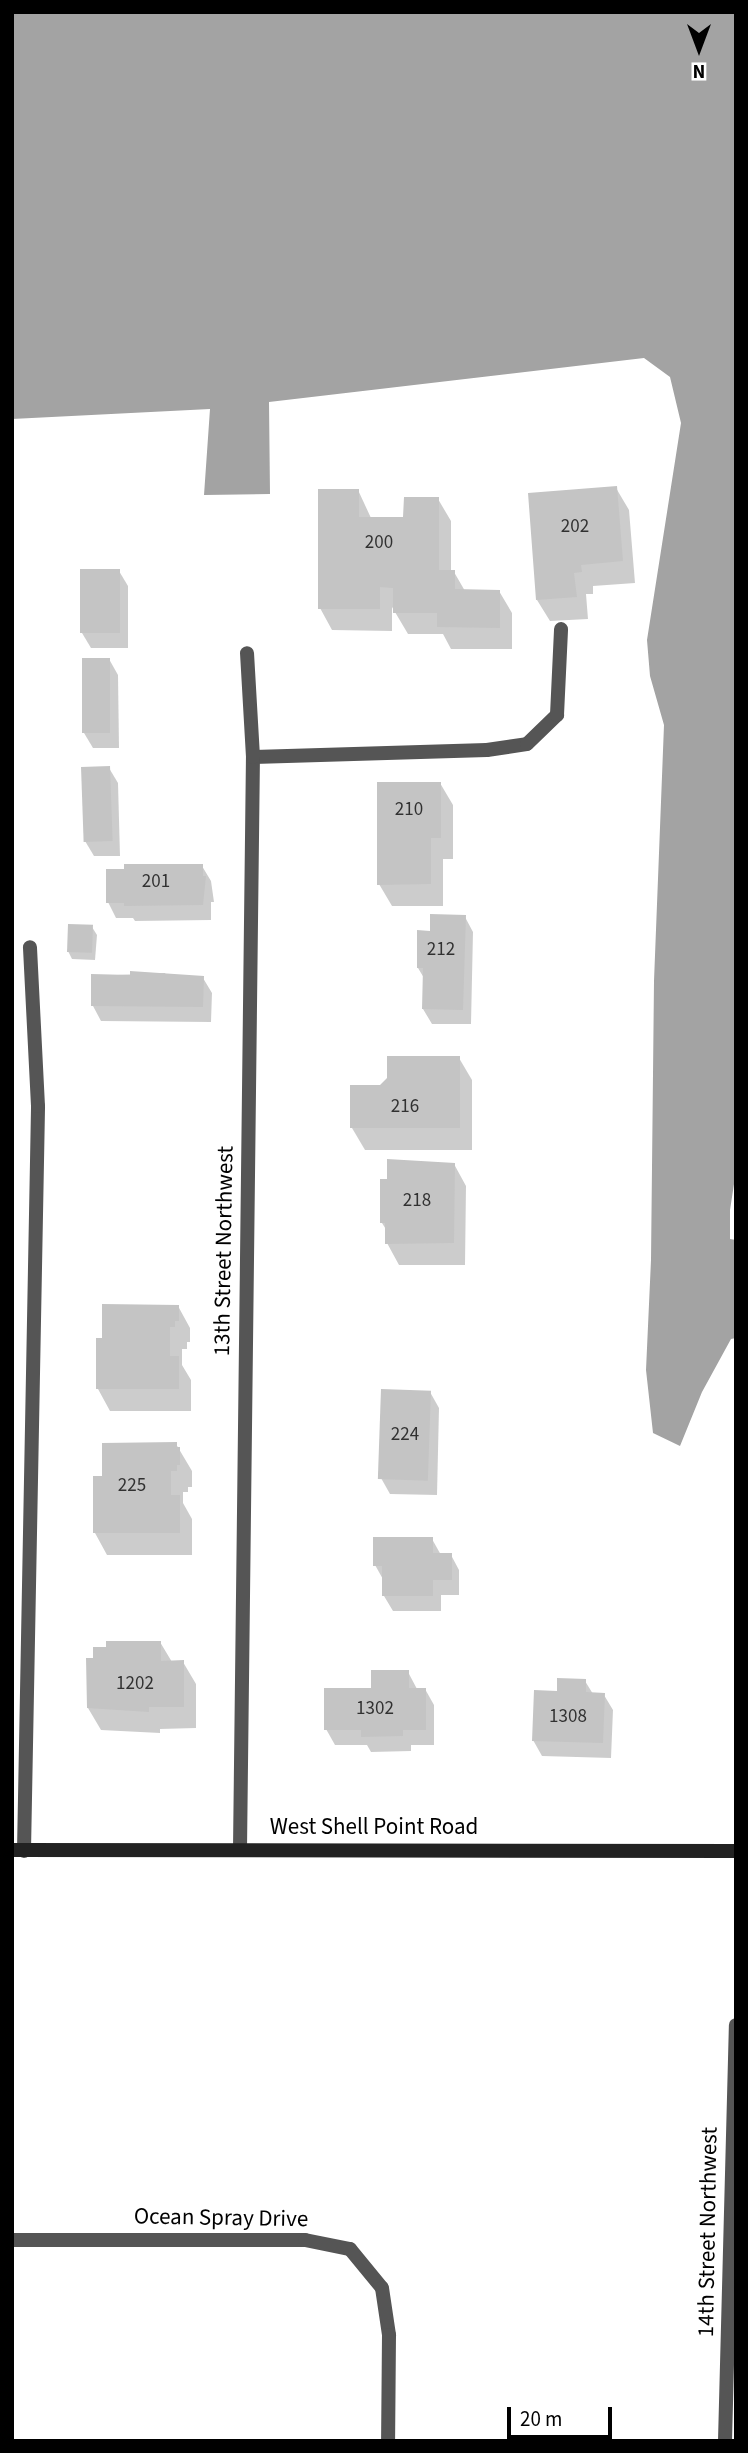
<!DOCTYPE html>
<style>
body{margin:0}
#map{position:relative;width:748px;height:2453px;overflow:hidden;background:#fff;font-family:"Source Sans 3",sans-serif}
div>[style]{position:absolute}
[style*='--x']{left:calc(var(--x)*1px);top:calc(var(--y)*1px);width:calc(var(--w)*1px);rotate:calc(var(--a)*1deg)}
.water>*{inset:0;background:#a3a3a3}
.shadow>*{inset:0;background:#0003}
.building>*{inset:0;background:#c4c4c4;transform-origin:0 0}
.lane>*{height:14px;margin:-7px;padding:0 7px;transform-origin:7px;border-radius:7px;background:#555}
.street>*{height:14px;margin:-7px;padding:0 7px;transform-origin:7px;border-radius:7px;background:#555}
.secondary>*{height:14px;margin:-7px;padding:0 7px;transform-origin:7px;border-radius:7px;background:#222}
span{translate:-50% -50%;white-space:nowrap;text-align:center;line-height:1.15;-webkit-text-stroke:5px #fff;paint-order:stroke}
.number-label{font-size:19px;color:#313131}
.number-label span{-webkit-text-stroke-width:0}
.street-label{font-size:23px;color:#000}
.frame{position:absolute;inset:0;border:14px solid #000;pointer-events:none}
.north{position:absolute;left:664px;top:14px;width:70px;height:70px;-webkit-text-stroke:5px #fff;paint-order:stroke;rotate:180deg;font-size:19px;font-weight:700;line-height:28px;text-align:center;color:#000}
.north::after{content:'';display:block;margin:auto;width:24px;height:32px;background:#000;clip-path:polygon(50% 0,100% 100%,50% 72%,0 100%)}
.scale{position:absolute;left:507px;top:2407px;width:105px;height:32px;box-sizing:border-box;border:4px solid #000;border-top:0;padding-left:9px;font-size:21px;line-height:24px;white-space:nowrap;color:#000;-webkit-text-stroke:5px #fff;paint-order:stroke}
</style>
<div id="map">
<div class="water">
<i style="clip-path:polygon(12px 12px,736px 12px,736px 1171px,730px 1210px,730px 1239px,736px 1240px,736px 1338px,731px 1339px,702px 1392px,680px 1446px,653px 1433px,646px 1370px,651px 1260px,654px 981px,664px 725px,650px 676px,647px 640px,681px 423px,670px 377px,644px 358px,269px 402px,270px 494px,204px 495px,210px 409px,12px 419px)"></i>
</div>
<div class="shadow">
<i style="clip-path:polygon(616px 488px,629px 510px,635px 583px,593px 586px,593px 594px,586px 594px,588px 619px,550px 621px,537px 600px)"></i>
<i style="clip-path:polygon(358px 490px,371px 518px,405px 518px,438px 499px,451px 521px,451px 572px,454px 572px,465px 591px,499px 591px,512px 613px,512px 649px,451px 649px,443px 634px,408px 634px,392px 607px,392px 631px,332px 630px,320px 608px)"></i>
<i style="clip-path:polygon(119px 571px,128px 586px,128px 648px,91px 648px,82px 633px)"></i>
<i style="clip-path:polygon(84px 659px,109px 659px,118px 675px,119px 748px,93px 748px,84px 733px)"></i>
<i style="clip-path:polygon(109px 768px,118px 783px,120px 856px,94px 856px,85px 841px)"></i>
<i style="clip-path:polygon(440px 783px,453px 805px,453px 859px,443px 859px,443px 906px,392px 906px,379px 884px)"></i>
<i style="clip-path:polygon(202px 866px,211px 881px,214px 902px,211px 902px,211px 920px,135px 921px,133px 918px,116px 918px,108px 902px)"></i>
<i style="clip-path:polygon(465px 917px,473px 932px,471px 1024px,432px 1024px,423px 1009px,424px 978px,418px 968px,432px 932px)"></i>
<i style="clip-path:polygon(92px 927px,97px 935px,95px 960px,72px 959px,68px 951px)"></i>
<i style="clip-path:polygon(165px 973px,167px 977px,203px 978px,212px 993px,211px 1022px,101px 1021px,93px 1006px,93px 976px)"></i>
<i style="clip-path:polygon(459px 1058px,472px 1080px,472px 1150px,365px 1150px,352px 1128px,381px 1087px)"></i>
<i style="clip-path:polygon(454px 1164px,466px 1186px,465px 1265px,399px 1265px,387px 1243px,387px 1231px,382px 1223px)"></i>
<i style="clip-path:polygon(178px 1306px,190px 1328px,190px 1342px,187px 1342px,187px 1349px,182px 1349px,182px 1365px,191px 1380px,191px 1411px,110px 1411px,98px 1389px)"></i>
<i style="clip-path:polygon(430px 1392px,439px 1408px,437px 1495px,390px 1494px,381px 1478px)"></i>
<i style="clip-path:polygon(176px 1444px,192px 1471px,192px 1487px,188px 1487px,188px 1492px,183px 1492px,183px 1503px,192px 1519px,192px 1555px,107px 1555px,95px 1533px,104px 1478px)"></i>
<i style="clip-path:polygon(432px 1539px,441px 1555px,451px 1555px,459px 1570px,459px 1595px,441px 1595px,441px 1611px,393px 1611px,384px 1596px,384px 1581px,375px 1565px)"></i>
<i style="clip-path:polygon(160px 1642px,172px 1662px,183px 1662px,196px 1684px,196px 1728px,160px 1729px,160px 1733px,101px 1730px,88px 1708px,95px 1660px,108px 1649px)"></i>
<i style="clip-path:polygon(408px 1672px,417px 1689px,425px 1689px,434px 1705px,434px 1745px,411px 1745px,411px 1751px,371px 1752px,367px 1745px,335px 1745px,326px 1729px,373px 1689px)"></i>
<i style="clip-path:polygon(585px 1681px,593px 1694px,604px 1695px,613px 1710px,611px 1758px,542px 1756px,533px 1740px,559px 1693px)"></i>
</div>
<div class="building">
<i style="clip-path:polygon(617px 486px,623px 561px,581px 565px,582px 572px,574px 573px,577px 597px,536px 600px,528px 493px)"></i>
<i style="clip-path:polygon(318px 489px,359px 489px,359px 517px,403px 517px,404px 497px,439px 497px,439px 570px,455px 570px,455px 589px,500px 590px,500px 628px,437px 627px,437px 613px,393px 613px,393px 588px,380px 587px,380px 609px,318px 609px)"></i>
<i style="left:80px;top:569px;width:40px;height:64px"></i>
<i style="left:82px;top:658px;width:28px;height:75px"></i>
<i style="left:110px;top:766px;width:75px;height:29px;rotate:88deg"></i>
<i style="clip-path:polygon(377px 782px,441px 782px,441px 838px,431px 838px,431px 884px,377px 885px)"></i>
<i style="clip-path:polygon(124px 864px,203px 864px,203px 876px,206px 876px,203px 905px,124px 906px,124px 903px,106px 903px,106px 869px,124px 869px)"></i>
<i style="clip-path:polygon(430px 914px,466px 915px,463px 1010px,422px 1009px,423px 968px,417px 968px,417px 930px,430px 931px)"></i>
<i style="left:68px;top:924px;width:25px;height:28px;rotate:2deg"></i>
<i style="clip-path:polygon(130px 971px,204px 976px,203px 1007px,91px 1006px,91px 974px,130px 975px)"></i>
<i style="clip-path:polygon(387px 1056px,460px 1056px,460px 1128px,350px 1128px,350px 1085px,380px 1085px,387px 1078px)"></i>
<i style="clip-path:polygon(387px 1159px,455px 1163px,454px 1243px,385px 1244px,385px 1223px,380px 1223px,380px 1179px,387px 1179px)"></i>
<i style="clip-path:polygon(102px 1304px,179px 1305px,179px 1321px,175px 1321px,175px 1327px,170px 1327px,170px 1356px,179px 1356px,179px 1389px,96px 1389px,96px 1338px,102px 1338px)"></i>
<i style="left:381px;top:1389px;width:50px;height:90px;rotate:2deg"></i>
<i style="clip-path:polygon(177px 1442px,177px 1447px,180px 1447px,180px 1465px,177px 1465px,177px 1471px,171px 1471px,171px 1495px,180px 1495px,180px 1533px,93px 1533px,93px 1476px,102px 1476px,102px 1443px)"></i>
<i style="clip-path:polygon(373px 1537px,433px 1537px,433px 1553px,452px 1553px,452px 1580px,433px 1580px,433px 1596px,382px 1596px,382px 1566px,373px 1566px)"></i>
<i style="clip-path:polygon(106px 1641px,161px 1641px,161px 1661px,184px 1660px,184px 1707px,149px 1707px,149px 1712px,87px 1708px,86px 1658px,93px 1658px,93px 1647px,106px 1647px)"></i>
<i style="clip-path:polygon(371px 1670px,409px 1670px,409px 1688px,426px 1688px,426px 1730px,403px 1730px,403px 1736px,361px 1737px,361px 1730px,324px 1730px,324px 1688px,371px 1688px)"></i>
<i style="clip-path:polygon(557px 1678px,586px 1679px,586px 1692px,605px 1693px,603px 1743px,532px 1741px,534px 1690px,557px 1691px)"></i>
</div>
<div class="lane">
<i style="--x:253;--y:757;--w:234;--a:-1.7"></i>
<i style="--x:487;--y:750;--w:40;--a:-8.5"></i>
<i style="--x:527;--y:744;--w:42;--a:-44"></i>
<i style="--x:557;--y:715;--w:86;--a:-87.3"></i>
</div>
<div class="street">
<i style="--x:240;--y:1849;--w:1092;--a:-89.32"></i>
<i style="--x:253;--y:757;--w:104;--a:-93.3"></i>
<i style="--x:24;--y:1851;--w:745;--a:-88.92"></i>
<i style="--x:38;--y:1106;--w:159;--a:-92.9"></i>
<i style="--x:12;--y:2240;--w:293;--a:0"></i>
<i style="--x:305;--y:2240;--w:46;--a:11.3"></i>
<i style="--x:350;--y:2249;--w:50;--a:50.6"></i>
<i style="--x:382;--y:2288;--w:48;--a:81.5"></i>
<i style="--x:389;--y:2335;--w:106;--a:90.5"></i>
<i style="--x:725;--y:2441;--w:416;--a:-88.5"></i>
</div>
<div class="secondary">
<i style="--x:12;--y:1850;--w:724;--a:0.08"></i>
</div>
<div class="number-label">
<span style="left:575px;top:527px">202</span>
<span style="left:379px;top:543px">200</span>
<span style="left:409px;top:810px">210</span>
<span style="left:156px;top:882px">201</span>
<span style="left:441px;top:950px">212</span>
<span style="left:405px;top:1107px">216</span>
<span style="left:417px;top:1201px">218</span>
<span style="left:405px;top:1435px">224</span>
<span style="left:132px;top:1486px">225</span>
<span style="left:135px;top:1684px">1202</span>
<span style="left:375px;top:1709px">1302</span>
<span style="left:568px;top:1717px">1308</span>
</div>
<div class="street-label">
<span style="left:224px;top:1251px;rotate:-89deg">13th Street Northwest</span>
<span style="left:374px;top:1827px">West Shell Point Road</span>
<span style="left:221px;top:2218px;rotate:1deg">Ocean Spray Drive</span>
<span style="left:708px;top:2232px;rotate:-89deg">14th Street Northwest</span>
</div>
<div class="frame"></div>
<div class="north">N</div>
<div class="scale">20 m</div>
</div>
